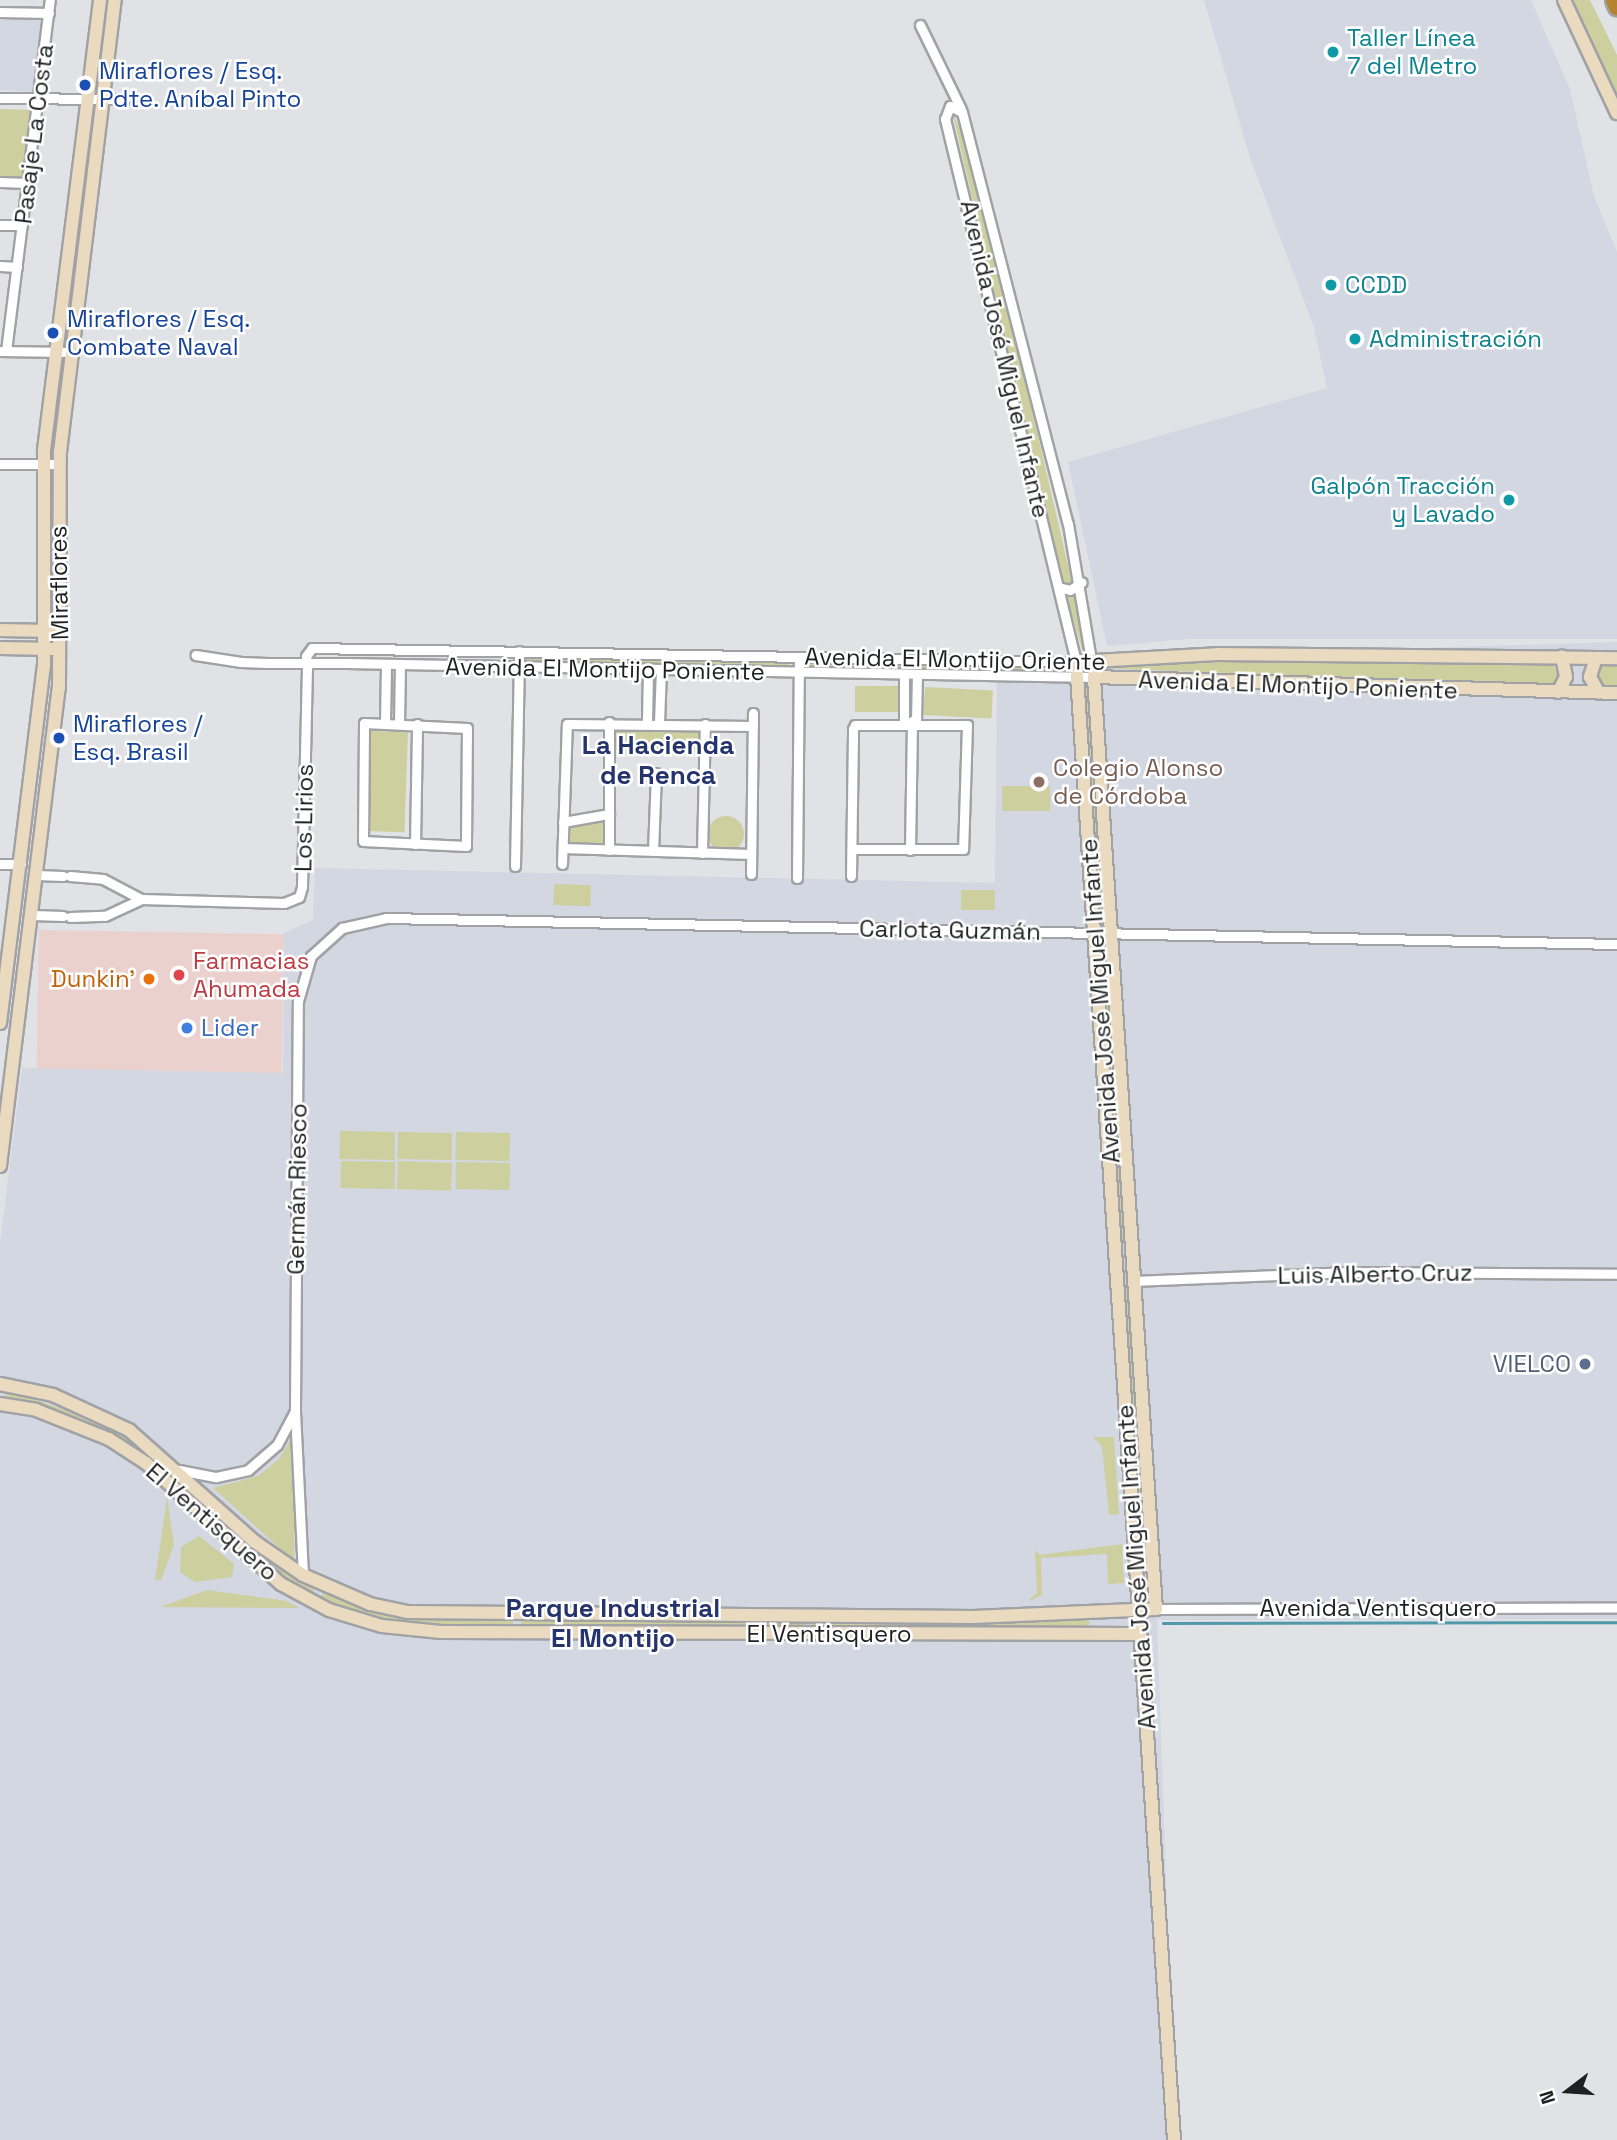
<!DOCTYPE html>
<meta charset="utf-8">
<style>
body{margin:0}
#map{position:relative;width:1617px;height:2140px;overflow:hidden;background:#e0e2e5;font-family:"Space Grotesk",sans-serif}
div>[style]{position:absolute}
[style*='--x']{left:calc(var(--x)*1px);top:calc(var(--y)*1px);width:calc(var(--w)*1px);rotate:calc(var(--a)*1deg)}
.commercial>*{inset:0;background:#ebd1cd;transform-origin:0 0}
.built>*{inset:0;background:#d2d7e1}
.green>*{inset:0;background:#cdcf9e;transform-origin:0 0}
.round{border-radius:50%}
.stream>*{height:2.5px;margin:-1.25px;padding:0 1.25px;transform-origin:1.25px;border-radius:1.25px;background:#5198aa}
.roads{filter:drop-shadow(2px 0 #a1a2a5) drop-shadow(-2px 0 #a1a2a5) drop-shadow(0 2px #a1a2a5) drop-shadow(0 -2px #a1a2a5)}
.street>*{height:9px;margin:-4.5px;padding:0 4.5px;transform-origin:4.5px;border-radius:4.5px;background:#fff}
.secondary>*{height:12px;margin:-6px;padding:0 6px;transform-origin:6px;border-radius:6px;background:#e9dac0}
.highway>*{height:16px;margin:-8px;padding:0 8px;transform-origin:8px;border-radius:8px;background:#b6842e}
.dots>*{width:19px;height:19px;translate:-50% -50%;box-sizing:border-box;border:4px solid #fff;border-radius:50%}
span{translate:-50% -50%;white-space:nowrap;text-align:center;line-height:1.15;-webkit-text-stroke:5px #fff;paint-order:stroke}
.culture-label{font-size:24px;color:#0d838f}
.left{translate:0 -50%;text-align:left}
.right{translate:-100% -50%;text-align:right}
.transit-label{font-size:24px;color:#164399}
.street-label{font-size:24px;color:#1f2021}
.education-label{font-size:24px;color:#785e54}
.health-label{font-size:24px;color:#be3a42}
.food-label{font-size:24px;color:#c56008}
.shop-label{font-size:24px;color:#366cbe}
.service-label{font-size:24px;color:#4e5e75}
.neighbourhood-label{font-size:26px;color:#26346d;font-weight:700}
.north{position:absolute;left:1533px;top:2056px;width:70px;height:70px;-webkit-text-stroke:5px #fff;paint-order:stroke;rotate:253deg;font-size:19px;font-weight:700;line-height:28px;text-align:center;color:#1f2021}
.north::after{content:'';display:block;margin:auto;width:24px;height:32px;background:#1f2021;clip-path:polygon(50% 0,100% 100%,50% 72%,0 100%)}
</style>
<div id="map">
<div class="commercial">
<i style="left:39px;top:930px;width:245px;height:139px;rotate:1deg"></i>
</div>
<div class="built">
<i style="clip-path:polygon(1204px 0,1531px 0,1570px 89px,1594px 196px,1617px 252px,1617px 639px,1187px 639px,1107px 646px,1068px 462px,1327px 388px,1314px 327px,1251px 161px)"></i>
<i style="clip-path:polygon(0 18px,43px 19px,33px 92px,0 90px)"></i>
<i style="clip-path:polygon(1617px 642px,1617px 1619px,1157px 1620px,1175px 2140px,0 2140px,0 1244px,22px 1068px,283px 1073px,284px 933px,313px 920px,315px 868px,995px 883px,997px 679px,1074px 681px,1074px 659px)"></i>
</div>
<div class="green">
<i style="clip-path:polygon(1571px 0,1590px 0,1617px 55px,1617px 96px)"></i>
<i style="clip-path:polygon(0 109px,33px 110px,23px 178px,0 179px)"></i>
<i style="clip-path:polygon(952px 111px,974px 159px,1073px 587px,1062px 585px)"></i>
<i style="clip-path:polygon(1080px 593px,1088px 655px,1084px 657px,1067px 597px)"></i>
<i style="left:524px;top:657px;width:265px;height:6px;rotate:1deg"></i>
<i style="clip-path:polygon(1202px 659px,1551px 661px,1562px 680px,1556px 686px,1097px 668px)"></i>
<i style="clip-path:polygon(807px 661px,1069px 666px,1071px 672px,805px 668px)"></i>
<i style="clip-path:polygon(1617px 664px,1617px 690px,1599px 687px,1601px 665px)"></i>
<i style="clip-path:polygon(1089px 684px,1105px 913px,1102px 916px,1082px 687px)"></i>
<i style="left:855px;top:686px;width:44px;height:26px"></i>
<i style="left:925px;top:687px;width:68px;height:28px;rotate:3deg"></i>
<i style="left:616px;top:726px;width:83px;height:24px;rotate:1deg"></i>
<i style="left:371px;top:731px;width:37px;height:100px;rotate:2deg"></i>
<i style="left:1002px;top:786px;width:48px;height:25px"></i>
<i class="round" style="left:708px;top:816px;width:36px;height:36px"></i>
<i style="clip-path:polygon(605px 817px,606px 846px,566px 845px,567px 824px)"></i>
<i style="left:554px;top:884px;width:37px;height:21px;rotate:2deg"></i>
<i style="left:961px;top:890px;width:34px;height:20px"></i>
<i style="clip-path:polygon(1101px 948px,1108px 950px,1115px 1071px,1107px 1072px)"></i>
<i style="left:1116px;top:1085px;width:159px;height:7px;rotate:86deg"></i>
<i style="left:340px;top:1131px;width:55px;height:28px;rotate:1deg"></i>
<i style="left:398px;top:1132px;width:54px;height:27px;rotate:1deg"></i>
<i style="left:456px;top:1132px;width:54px;height:28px;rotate:1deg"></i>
<i style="left:341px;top:1161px;width:54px;height:27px;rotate:1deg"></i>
<i style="left:398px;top:1161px;width:54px;height:28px;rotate:2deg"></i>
<i style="left:456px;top:1162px;width:54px;height:27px;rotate:1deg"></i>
<i style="clip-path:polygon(1124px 1253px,1148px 1545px,1146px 1548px,1139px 1544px)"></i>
<i style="clip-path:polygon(7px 1390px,111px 1426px,147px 1449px,246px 1542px,314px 1588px,310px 1597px,108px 1435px,5px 1400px)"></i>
<i style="clip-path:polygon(295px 1432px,294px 1561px,213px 1488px,258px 1476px,279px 1459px)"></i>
<i style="clip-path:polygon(1093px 1437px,1114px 1437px,1119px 1514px,1109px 1515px,1102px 1446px)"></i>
<i style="clip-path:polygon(167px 1498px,174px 1545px,161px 1580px,155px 1580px)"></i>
<i style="clip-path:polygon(199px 1536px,234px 1564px,232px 1577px,195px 1582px,180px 1572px,181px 1547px)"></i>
<i style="clip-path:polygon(1122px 1544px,1124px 1583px,1108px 1584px,1107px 1554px,1041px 1558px,1042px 1595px,1027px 1602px,1037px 1593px,1035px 1550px,1040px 1555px)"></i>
<i style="clip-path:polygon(207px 1590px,287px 1601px,299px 1608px,160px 1607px)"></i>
<i style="clip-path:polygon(323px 1593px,381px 1611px,513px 1619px,513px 1628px,379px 1621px,319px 1602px)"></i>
<i style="left:521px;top:1620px;width:284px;height:9px"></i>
<i style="left:812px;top:1620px;width:277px;height:11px"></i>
</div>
<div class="stream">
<i style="--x:1163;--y:1623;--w:454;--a:-0.1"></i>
</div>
<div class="roads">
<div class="street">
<i style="--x:0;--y:12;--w:49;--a:1.2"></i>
<i style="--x:920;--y:25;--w:93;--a:64"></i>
<i style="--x:0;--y:98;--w:125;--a:0.5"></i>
<i style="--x:0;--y:182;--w:28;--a:2"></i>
<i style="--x:0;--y:225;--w:22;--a:0"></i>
<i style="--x:0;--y:266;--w:17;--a:3"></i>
<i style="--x:0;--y:351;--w:70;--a:0.8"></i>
<i style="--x:6;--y:351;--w:354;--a:-82.9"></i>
<i style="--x:0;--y:464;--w:59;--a:0"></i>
<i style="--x:1058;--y:587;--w:12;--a:14"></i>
<i style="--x:1070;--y:590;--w:14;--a:-34"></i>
<i style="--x:904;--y:675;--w:45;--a:90"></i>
<i style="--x:647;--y:721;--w:52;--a:-88.9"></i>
<i style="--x:916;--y:721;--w:46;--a:-88.8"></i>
<i style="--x:659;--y:722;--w:53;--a:-87.8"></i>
<i style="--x:364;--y:723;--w:103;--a:2.8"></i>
<i style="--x:467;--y:728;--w:118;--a:90.5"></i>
<i style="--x:466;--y:846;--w:103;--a:-177.2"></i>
<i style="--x:363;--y:841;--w:118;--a:-89.5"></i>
<i style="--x:385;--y:723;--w:59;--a:-89"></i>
<i style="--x:399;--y:723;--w:59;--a:-89"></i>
<i style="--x:563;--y:822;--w:47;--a:-9.9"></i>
<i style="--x:415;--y:844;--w:120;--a:-89"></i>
<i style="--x:563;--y:848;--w:188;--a:1.8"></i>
<i style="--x:609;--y:850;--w:128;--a:-90"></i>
<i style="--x:910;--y:850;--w:129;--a:-89.1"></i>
<i style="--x:653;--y:851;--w:78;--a:-87.8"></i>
<i style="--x:702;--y:853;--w:129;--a:-88.7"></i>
<i style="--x:0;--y:864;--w:21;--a:0"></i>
<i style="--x:562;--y:864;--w:140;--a:-88"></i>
<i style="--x:567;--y:724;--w:186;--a:0.6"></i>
<i style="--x:515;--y:866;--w:215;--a:-88.9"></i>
<i style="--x:751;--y:874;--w:161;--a:-89.3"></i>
<i style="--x:36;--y:875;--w:27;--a:2"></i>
<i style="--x:70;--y:876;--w:33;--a:5"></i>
<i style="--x:103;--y:879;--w:43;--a:27.8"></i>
<i style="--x:851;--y:876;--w:147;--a:-89.2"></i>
<i style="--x:853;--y:729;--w:4;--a:-63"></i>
<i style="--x:855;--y:725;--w:112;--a:0"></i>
<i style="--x:967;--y:725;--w:124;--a:91.8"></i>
<i style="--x:963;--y:849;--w:111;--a:180"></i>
<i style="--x:797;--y:878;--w:220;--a:-89.5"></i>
<i style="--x:32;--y:915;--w:31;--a:2"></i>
<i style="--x:70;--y:917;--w:35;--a:-2"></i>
<i style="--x:105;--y:916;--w:40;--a:-25"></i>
<i style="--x:141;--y:899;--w:143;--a:1.6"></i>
<i style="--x:284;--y:903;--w:16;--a:-22"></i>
<i style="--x:299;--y:897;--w:10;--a:-73"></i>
<i style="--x:302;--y:887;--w:224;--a:-88.7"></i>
<i style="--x:307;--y:663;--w:7;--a:-98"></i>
<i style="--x:306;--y:656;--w:10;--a:-53"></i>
<i style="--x:312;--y:648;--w:764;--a:1.05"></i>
<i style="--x:1076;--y:662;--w:559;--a:-103.56"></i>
<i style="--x:945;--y:119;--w:14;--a:-69"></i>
<i style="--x:950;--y:106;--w:13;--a:27"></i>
<i style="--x:962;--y:112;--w:425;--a:75.6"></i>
<i style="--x:1068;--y:524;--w:155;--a:80.4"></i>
<i style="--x:1094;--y:677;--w:694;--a:-178.93"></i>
<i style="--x:400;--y:664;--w:53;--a:-178.9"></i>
<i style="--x:347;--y:663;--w:80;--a:180"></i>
<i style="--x:267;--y:663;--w:26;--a:-178"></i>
<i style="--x:241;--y:662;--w:46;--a:-171.2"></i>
<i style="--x:1133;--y:1281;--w:217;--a:-2.4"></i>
<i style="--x:1350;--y:1272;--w:267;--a:0.4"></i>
<i style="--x:179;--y:1470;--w:38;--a:11"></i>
<i style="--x:216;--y:1477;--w:33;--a:-12"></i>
<i style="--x:248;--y:1470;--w:38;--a:-41"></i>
<i style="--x:277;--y:1445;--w:38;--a:-62"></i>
<i style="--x:303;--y:1575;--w:166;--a:-92.8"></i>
<i style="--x:295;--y:1409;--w:408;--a:-89.6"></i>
<i style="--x:298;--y:1001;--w:47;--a:-73.9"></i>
<i style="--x:311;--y:956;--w:42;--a:-42.1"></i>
<i style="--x:342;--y:928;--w:45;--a:-12.8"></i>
<i style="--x:386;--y:918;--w:1231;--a:1.21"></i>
<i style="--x:1156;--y:1609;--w:461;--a:-0.2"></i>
</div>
<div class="secondary">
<i style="--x:1564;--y:0;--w:125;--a:64.9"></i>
<i style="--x:0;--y:630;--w:52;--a:1.1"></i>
<i style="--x:0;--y:648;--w:52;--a:1.1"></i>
<i style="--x:1596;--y:658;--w:20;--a:108"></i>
<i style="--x:1590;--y:677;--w:18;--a:61"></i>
<i style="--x:1558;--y:692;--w:17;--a:-62"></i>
<i style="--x:1566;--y:677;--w:21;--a:-101"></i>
<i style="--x:0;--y:1023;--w:360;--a:-83"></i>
<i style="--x:44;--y:666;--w:216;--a:-90"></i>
<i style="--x:44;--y:450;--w:453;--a:-82.9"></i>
<i style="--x:0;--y:1166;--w:482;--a:-83"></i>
<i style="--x:59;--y:688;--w:236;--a:-89.8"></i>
<i style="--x:60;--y:452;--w:455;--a:-83.1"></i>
<i style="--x:0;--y:1384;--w:54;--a:11.7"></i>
<i style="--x:53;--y:1395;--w:84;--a:24.7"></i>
<i style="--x:129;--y:1430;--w:169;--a:41.6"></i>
<i style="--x:255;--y:1542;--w:58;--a:34.5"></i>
<i style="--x:303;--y:1575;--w:73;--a:23.4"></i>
<i style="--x:370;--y:1604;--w:39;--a:12"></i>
<i style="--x:408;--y:1612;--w:565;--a:0.51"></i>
<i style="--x:973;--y:1617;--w:183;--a:-2.5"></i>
<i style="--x:1156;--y:1609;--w:934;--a:-93.81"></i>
<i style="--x:1094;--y:677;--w:523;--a:1.75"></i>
<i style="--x:0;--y:1404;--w:36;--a:9"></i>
<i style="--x:36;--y:1410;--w:79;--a:21.7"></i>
<i style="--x:109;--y:1439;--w:44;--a:33"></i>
<i style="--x:146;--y:1463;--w:181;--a:41.9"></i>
<i style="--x:281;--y:1584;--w:55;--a:28.4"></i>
<i style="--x:329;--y:1610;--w:55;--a:16.8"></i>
<i style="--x:382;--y:1626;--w:59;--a:5.8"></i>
<i style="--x:441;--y:1632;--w:699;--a:0.16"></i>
<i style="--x:1174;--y:2140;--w:1481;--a:-93.79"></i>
<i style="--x:1076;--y:662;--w:141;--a:-3.2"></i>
<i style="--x:1217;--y:654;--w:400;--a:0.6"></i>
</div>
<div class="highway">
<i style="--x:1614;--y:0;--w:8;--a:67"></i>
</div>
</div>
<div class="dots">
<i style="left:1333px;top:52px;background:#0f9aa8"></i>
<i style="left:85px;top:85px;background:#1a4fb4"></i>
<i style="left:1331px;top:285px;background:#0f9aa8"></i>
<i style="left:53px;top:333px;background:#1a4fb4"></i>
<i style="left:1355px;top:339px;background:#0f9aa8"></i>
<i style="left:1509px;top:500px;background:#0f9aa8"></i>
<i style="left:59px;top:738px;background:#1a4fb4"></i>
<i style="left:1039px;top:782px;background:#8d6e63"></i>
<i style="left:179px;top:975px;background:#e0444e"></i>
<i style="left:149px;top:979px;background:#e8710a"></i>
<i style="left:187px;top:1028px;background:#3f7fe0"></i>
<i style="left:1585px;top:1364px;background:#5c6f8a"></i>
</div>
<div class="culture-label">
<span class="left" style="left:1347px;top:52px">Taller Línea<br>7 del Metro</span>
<span class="left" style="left:1345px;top:285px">CCDD</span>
<span class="left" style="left:1369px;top:339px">Administración</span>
<span class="right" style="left:1495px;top:500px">Galpón Tracción<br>y Lavado</span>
</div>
<div class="transit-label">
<span class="left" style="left:99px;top:85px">Miraflores / Esq.<br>Pdte. Aníbal Pinto</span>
<span class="left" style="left:67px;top:333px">Miraflores / Esq.<br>Combate Naval</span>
<span class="left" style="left:73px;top:738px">Miraflores /<br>Esq. Brasil</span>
</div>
<div class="street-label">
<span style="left:34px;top:134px;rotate:-83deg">Pasaje La Costa</span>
<span style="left:1005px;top:359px;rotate:77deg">Avenida José Miguel Infante</span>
<span style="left:59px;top:583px;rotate:-91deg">Miraflores</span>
<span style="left:955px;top:659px;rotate:1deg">Avenida El Montijo Oriente</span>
<span style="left:605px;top:669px;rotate:1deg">Avenida El Montijo Poniente</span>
<span style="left:1298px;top:685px;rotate:2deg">Avenida El Montijo Poniente</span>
<span style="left:304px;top:818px;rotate:-89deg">Los Lirios</span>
<span style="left:950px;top:930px;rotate:1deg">Carlota Guzmán</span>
<span style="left:1100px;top:1001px;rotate:-94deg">Avenida José Miguel Infante</span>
<span style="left:297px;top:1189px;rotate:-89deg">Germán Riesco</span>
<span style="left:1375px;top:1274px;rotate:-1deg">Luis Alberto Cruz</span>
<span style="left:212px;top:1522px;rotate:41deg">El Ventisquero</span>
<span style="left:1136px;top:1567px;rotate:-94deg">Avenida José Miguel Infante</span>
<span style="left:1378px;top:1608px">Avenida Ventisquero</span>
<span style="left:829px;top:1634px">El Ventisquero</span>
</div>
<div class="education-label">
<span class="left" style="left:1053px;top:782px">Colegio Alonso<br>de Córdoba</span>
</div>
<div class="health-label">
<span class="left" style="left:193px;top:975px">Farmacias<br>Ahumada</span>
</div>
<div class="food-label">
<span class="right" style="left:135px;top:979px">Dunkin'</span>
</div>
<div class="shop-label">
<span class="left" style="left:201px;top:1028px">Lider</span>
</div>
<div class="service-label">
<span class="right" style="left:1571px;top:1364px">VIELCO</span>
</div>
<div class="neighbourhood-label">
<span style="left:658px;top:761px">La Hacienda<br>de Renca</span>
<span style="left:613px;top:1624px">Parque Industrial<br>El Montijo</span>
</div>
<div class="north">N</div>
</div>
